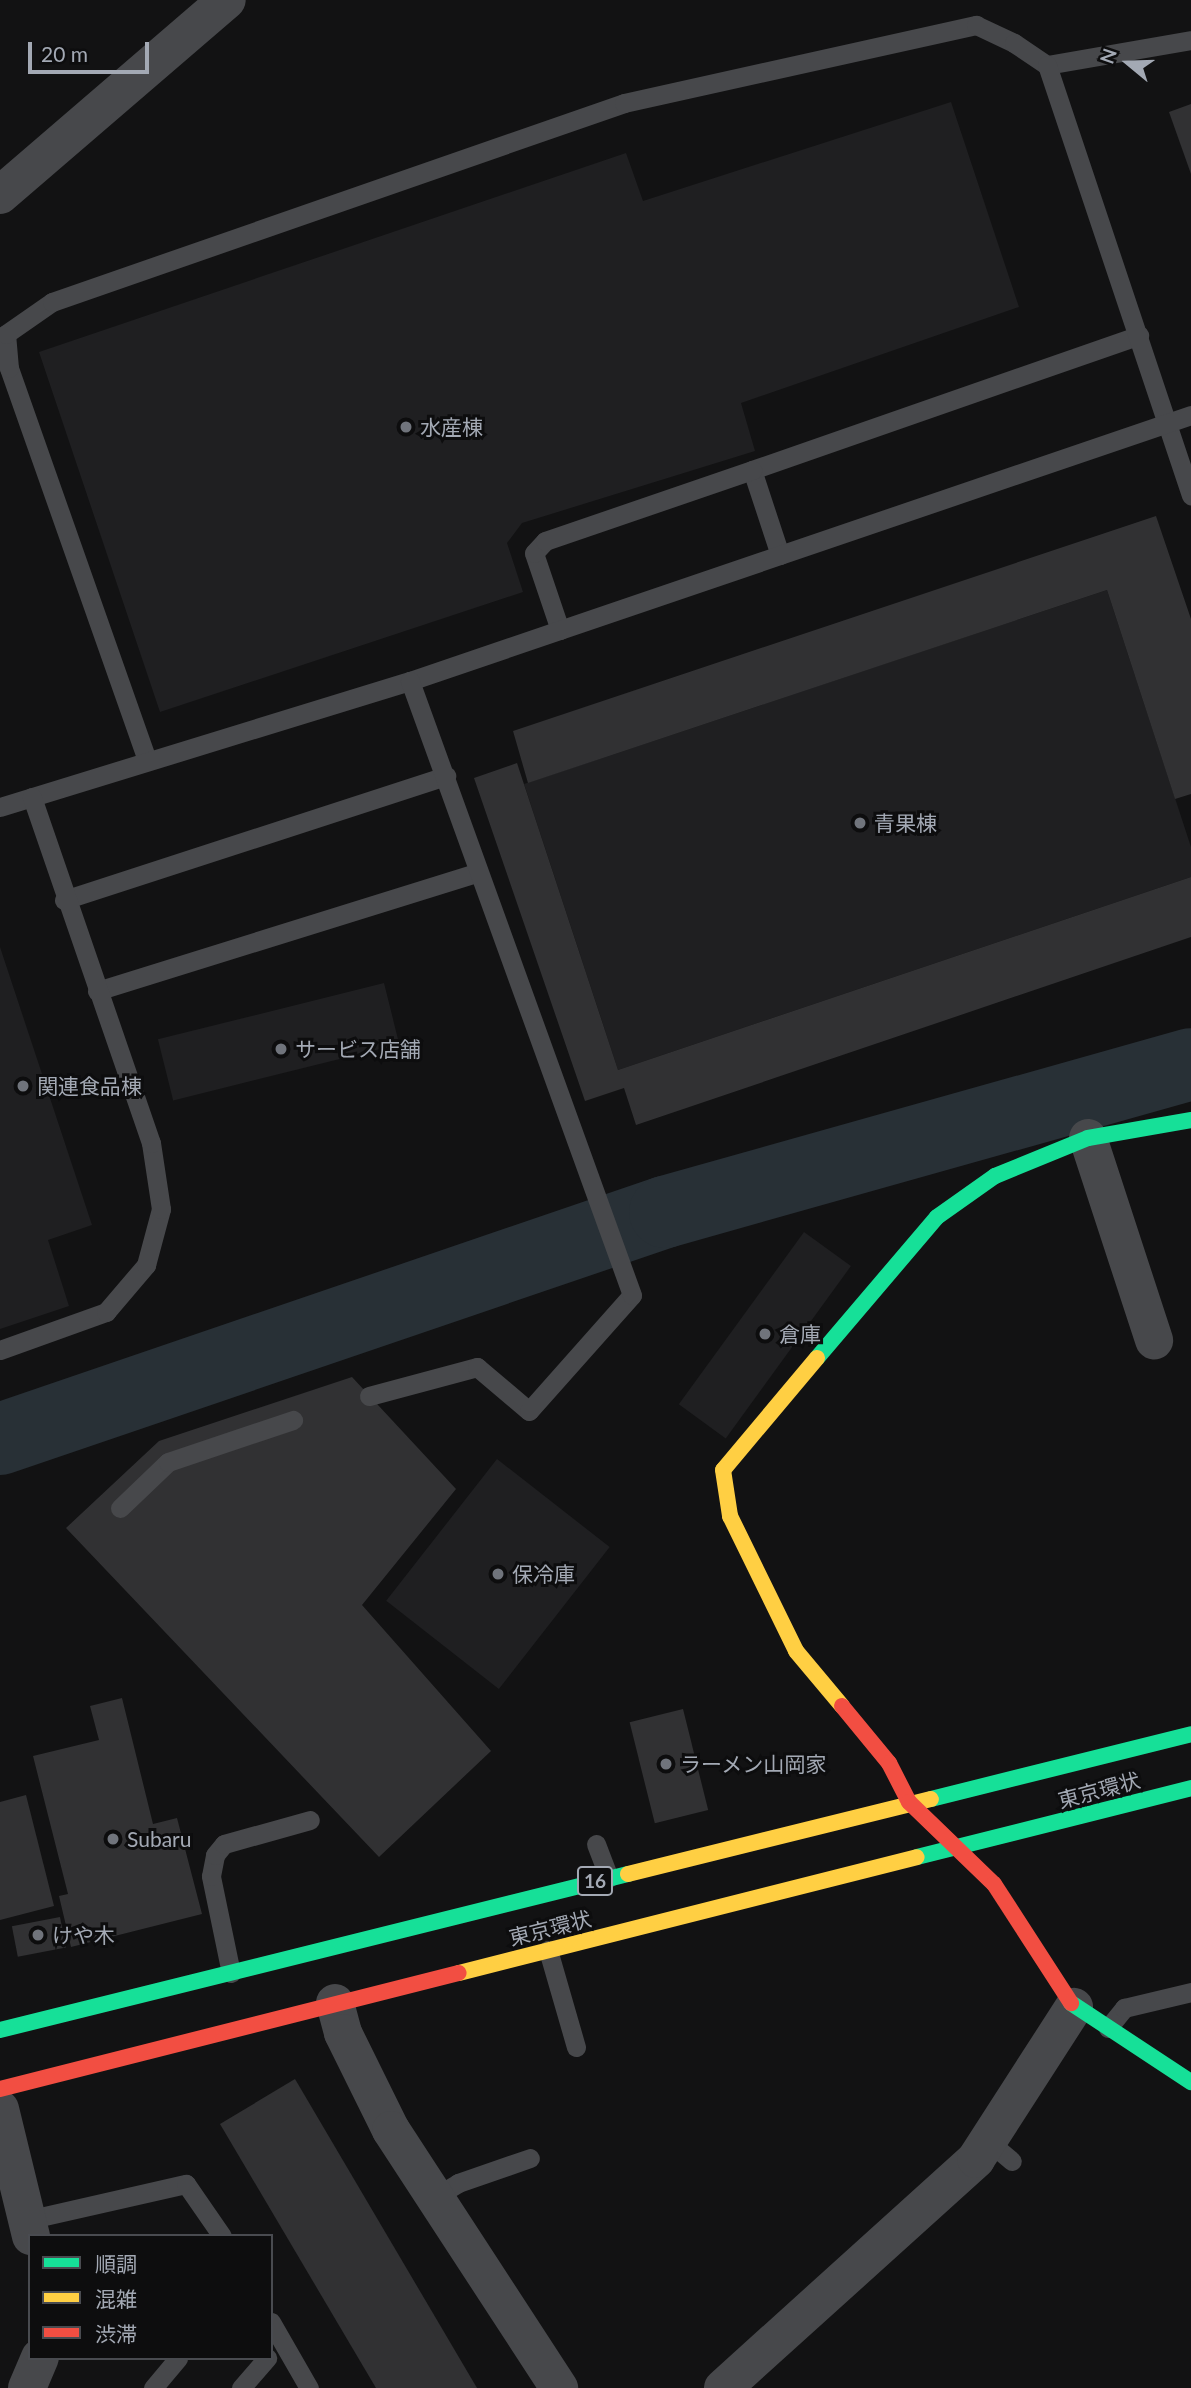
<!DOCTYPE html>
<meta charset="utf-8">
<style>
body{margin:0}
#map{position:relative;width:1191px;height:2388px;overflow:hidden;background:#121213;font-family:Lato,"Noto Sans JP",sans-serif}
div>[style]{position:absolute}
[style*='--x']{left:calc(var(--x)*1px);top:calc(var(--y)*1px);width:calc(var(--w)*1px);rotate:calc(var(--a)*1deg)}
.built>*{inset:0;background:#1f1f21;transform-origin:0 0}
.river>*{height:72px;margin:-36px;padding:0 36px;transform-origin:36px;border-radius:36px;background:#283036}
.building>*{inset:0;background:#313133;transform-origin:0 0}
.lane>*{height:19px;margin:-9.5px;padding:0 9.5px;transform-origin:9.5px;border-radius:9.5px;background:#47484b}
.street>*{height:38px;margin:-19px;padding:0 19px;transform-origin:19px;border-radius:19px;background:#47484b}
.fast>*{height:16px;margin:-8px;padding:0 8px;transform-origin:8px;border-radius:8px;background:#16e098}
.slow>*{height:16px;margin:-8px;padding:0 8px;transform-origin:8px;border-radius:8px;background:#ffcf43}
.jam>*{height:16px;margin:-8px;padding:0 8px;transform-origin:8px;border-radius:8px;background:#f24e42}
.dots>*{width:19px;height:19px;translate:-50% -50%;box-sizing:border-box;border:4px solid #0d0d0e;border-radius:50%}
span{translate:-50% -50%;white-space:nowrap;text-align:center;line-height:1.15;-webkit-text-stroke:6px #0d0d0e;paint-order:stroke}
.shield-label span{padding:2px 5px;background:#0d0d0e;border:2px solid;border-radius:5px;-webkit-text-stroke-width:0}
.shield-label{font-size:19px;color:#a3a9b4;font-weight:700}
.poi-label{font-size:21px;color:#a3a9b4}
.left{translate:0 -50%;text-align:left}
.street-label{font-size:21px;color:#a3a9b4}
.legend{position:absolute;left:28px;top:2234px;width:245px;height:126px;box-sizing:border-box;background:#0d0d0e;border:2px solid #494b50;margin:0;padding:9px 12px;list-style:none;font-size:21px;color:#a3a9b4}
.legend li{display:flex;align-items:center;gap:14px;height:35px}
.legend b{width:35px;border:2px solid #494b50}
.north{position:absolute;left:1093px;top:28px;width:70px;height:70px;-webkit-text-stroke:5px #0d0d0e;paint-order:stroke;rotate:289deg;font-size:19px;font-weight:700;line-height:28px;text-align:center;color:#a3a9b4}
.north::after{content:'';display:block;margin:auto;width:24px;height:32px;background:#a3a9b4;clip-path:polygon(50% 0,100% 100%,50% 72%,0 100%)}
.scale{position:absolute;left:28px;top:42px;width:121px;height:32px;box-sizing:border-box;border:4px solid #a3a9b4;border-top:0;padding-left:9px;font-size:21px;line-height:24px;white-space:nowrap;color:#a3a9b4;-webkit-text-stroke:5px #0d0d0e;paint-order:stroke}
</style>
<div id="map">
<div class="built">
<i style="clip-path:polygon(951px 102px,1019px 307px,741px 403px,755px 451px,522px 523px,507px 543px,523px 592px,160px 712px,39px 352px,626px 153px,643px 201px)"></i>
<i style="clip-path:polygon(1107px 590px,1191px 847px,1191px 877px,618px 1070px,524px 784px)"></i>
<i style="clip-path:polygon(0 947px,92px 1225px,48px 1240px,69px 1306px,0 1329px)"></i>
<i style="left:384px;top:983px;width:63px;height:233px;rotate:76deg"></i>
<i style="left:804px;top:1232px;width:58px;height:213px;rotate:36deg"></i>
<i style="left:497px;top:1459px;width:143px;height:180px;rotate:38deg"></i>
</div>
<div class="river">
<i style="--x:0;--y:1439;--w:703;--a:-18.85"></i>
<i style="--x:665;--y:1212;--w:546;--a:-15.71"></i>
</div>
<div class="building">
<i style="clip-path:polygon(1191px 104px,1191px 174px,1169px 112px)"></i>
<i style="clip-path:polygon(1156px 516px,1191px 619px,1191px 794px,1175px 799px,1107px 590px,528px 783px,513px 731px)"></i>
<i style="clip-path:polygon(517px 763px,618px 1070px,1191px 877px,1191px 937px,636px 1125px,624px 1088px,585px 1101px,474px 778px)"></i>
<i style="clip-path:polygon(352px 1377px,456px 1489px,362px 1605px,491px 1751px,379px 1857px,66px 1528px,159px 1441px)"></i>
<i style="clip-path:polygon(122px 1698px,153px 1824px,177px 1818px,202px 1914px,71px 1947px,59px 1896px,68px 1894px,33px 1756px,99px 1740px,90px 1706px)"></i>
<i style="left:683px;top:1709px;width:104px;height:55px;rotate:76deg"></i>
<i style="clip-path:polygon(26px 1795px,54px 1906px,0 1920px,0 1802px)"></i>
<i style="left:60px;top:1917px;width:31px;height:49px;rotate:79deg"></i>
<i style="clip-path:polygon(295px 2079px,477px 2388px,376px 2388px,220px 2124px)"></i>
</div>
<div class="lane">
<i style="--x:1047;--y:65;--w:146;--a:-9.8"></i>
<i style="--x:780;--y:555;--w:89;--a:-108.2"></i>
<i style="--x:752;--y:470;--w:410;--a:-19.2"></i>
<i style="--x:560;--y:630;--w:81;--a:-108.7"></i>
<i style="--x:534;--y:553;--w:16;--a:-47"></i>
<i style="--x:545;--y:541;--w:219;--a:-18.9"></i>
<i style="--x:147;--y:760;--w:416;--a:-109.4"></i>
<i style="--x:9;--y:368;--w:34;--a:-95"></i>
<i style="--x:6;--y:334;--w:56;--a:-34.8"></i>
<i style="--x:52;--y:302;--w:606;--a:-19.18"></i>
<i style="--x:624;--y:103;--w:361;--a:-12.5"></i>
<i style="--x:976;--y:25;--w:42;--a:25.3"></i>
<i style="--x:1014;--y:43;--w:40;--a:34"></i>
<i style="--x:1047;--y:65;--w:454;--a:71.5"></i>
<i style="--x:0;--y:807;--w:429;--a:-17.1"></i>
<i style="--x:410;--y:681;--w:825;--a:-18.81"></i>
<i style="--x:64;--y:900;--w:402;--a:-18"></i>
<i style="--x:97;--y:991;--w:399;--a:-17.3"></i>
<i style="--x:0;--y:1350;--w:113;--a:-19.7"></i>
<i style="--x:106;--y:1312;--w:62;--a:-49.6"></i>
<i style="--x:146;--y:1265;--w:58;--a:-75"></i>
<i style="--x:161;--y:1209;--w:67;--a:-98.6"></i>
<i style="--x:151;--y:1143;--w:366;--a:-109"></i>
<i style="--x:369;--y:1396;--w:112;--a:-15"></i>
<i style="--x:477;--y:1367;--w:68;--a:40.2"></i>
<i style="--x:529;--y:1411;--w:155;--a:-48.4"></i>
<i style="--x:632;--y:1295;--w:653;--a:-109.88"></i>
<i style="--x:120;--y:1508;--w:66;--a:-43.8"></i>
<i style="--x:168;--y:1462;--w:132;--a:-18.6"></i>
<i style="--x:596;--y:1844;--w:36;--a:69"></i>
<i style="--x:548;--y:1950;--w:101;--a:73.9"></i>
<i style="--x:231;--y:1973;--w:99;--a:-101.7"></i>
<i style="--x:211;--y:1876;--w:21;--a:-79"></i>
<i style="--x:215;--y:1855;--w:14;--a:-51"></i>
<i style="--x:224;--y:1844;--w:89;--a:-15.6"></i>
<i style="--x:1108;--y:2028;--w:26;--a:-51"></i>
<i style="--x:1124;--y:2008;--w:69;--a:-13.4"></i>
<i style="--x:988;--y:2141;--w:31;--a:40"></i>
<i style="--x:435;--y:2197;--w:27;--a:-31"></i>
<i style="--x:458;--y:2183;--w:76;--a:-19.1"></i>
<i style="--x:27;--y:2220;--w:163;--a:-12.8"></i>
<i style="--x:186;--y:2184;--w:63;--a:55.3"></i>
<i style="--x:271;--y:2322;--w:76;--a:60.1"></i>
<i style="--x:153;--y:2388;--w:39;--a:-50"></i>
<i style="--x:241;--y:2388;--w:40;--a:-49"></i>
</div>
<div class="street">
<i style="--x:0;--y:195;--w:299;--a:-40.7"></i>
<i style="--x:1088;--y:1138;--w:213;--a:71.9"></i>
<i style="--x:335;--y:2003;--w:31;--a:75"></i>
<i style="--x:343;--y:2033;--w:108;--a:63.7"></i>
<i style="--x:391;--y:2130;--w:308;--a:56.9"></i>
<i style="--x:0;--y:2109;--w:131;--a:76.3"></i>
<i style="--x:27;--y:2388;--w:33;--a:-67"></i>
<i style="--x:723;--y:2388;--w:341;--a:-42.1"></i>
<i style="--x:976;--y:2159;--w:181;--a:-57.2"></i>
</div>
<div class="fast">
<i style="--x:817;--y:1358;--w:185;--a:-49.6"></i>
<i style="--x:937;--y:1217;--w:71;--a:-35.3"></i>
<i style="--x:995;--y:1176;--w:100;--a:-22.2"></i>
<i style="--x:1088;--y:1138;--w:105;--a:-9.9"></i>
<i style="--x:931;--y:1799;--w:268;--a:-14"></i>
<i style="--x:917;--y:1857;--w:283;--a:-14.1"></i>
<i style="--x:1071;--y:2003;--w:144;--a:33.4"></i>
<i style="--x:0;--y:2030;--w:647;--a:-13.95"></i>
</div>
<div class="slow">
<i style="--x:817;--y:1358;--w:146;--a:130"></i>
<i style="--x:723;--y:1470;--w:47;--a:81.3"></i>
<i style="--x:730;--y:1516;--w:150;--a:63.9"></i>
<i style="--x:796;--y:1651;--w:72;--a:50.1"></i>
<i style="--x:628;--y:1874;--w:312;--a:-13.9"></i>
<i style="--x:459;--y:1973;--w:472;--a:-14.2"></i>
</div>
<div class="jam">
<i style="--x:842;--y:1706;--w:74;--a:50.5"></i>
<i style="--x:889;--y:1763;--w:44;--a:62.9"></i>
<i style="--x:909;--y:1802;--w:118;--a:44"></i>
<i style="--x:994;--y:1884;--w:142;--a:57.1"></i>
<i style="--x:0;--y:2089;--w:473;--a:-14.2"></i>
</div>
<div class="dots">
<i style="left:406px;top:427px;background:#70747c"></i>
<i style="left:860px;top:823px;background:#70747c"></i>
<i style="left:281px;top:1049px;background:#70747c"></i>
<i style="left:23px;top:1086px;background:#70747c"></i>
<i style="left:765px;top:1334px;background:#70747c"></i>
<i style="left:498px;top:1574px;background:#70747c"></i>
<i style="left:666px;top:1764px;background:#70747c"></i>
<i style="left:113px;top:1839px;background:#70747c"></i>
<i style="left:38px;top:1935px;background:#70747c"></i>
</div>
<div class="shield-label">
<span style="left:595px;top:1881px">16</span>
</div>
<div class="poi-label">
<span class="left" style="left:420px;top:427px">水産棟</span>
<span class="left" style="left:874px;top:823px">青果棟</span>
<span class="left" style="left:295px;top:1049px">サービス店舗</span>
<span class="left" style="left:37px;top:1086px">関連食品棟</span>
<span class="left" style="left:779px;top:1334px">倉庫</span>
<span class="left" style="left:512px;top:1574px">保冷庫</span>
<span class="left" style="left:680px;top:1764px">ラーメン山岡家</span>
<span class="left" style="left:127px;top:1839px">Subaru</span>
<span class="left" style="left:52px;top:1935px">けや木</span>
</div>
<div class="street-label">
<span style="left:1099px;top:1790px;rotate:-15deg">東京環状</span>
<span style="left:550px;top:1928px;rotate:-14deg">東京環状</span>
</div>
<ul class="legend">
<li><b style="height:9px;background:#16e098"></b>順調</li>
<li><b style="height:9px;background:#ffcf43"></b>混雑</li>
<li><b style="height:9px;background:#f24e42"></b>渋滞</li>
</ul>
<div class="north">N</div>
<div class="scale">20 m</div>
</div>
